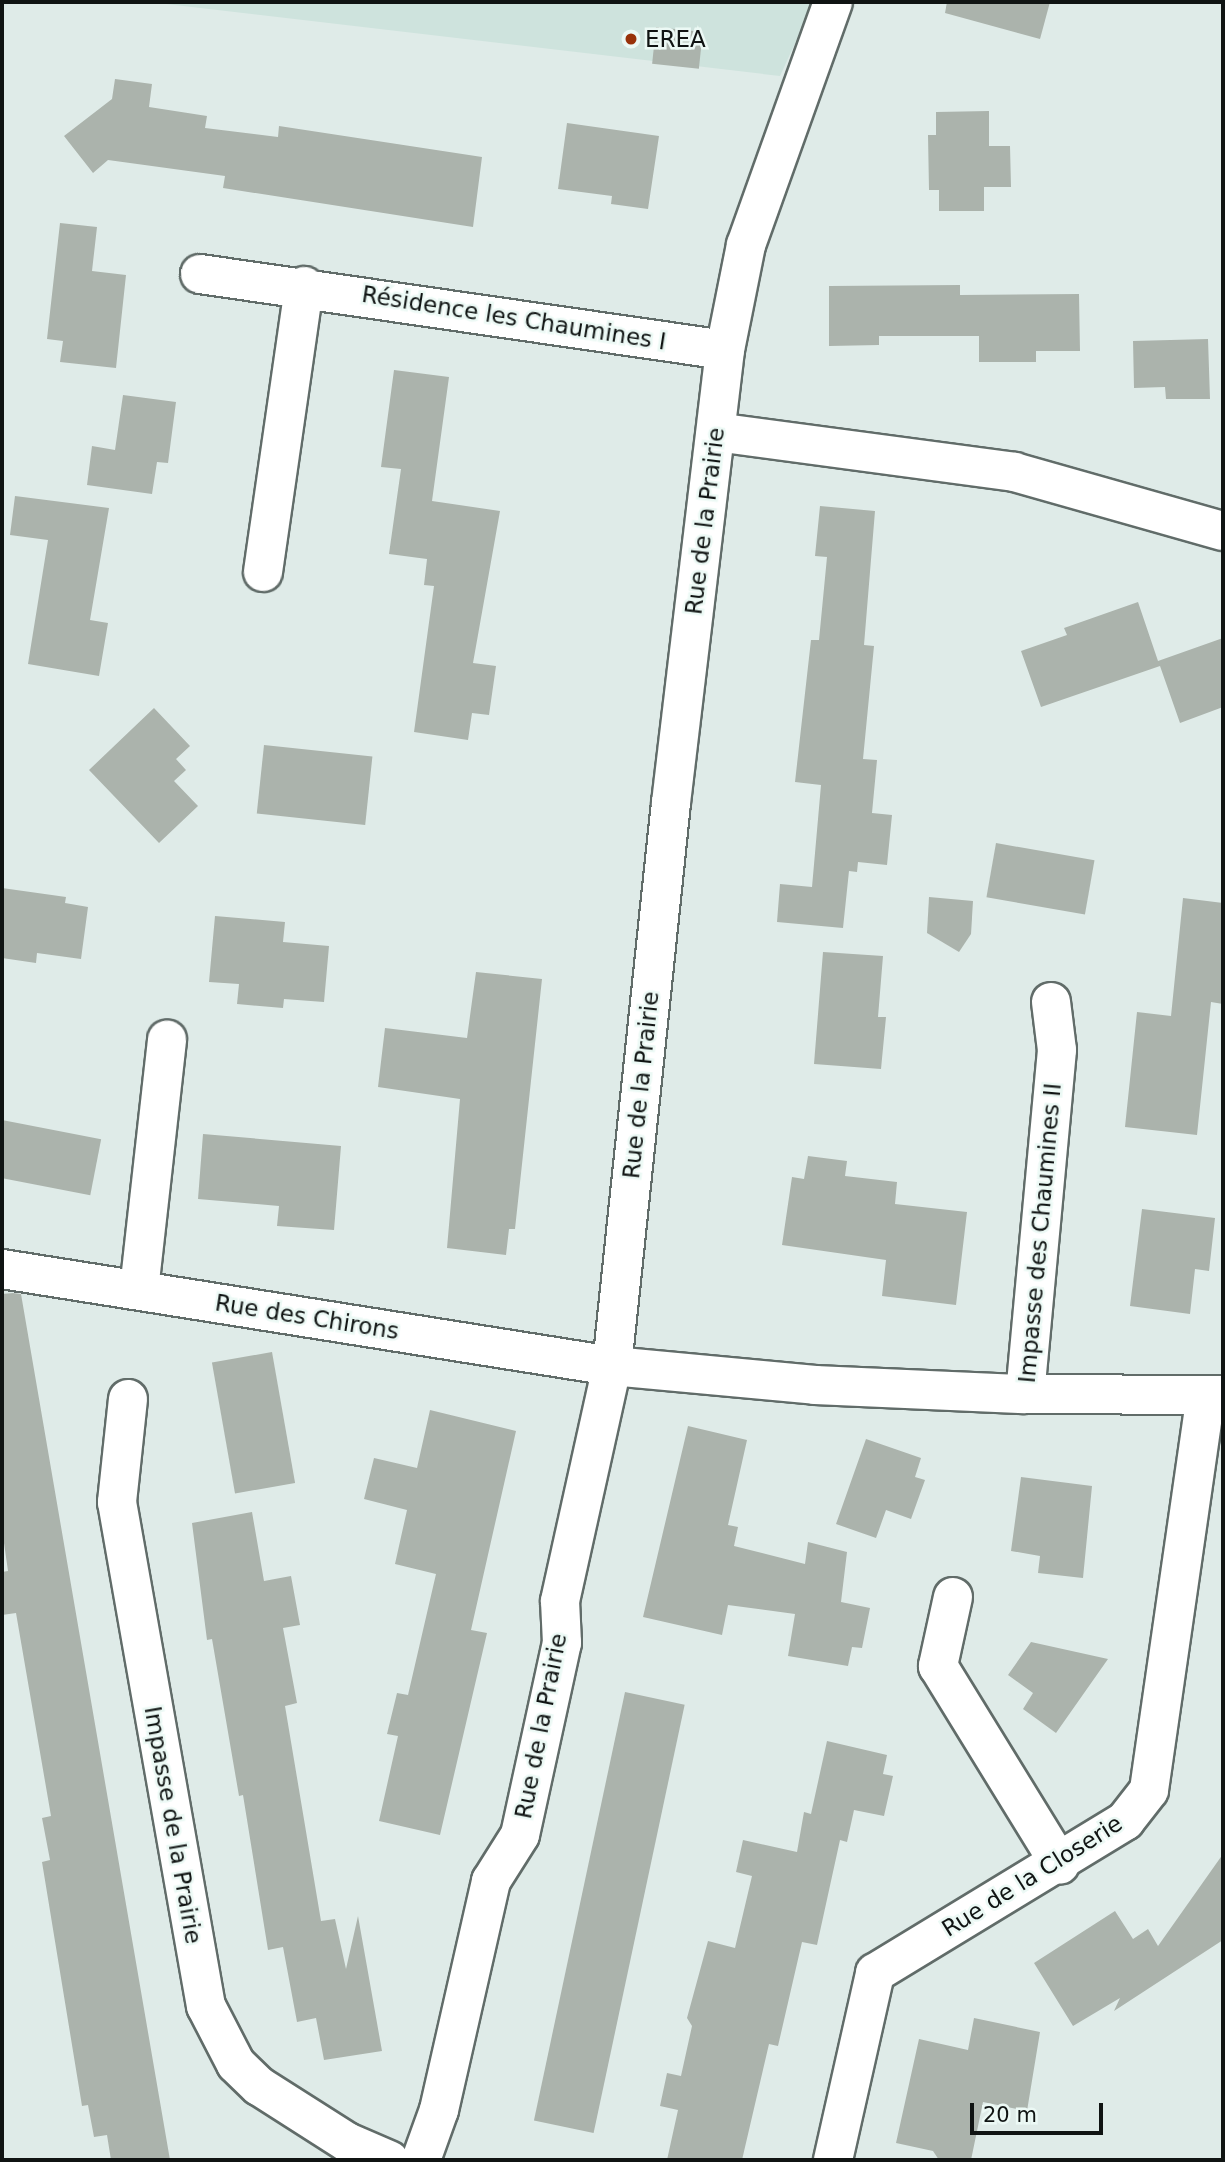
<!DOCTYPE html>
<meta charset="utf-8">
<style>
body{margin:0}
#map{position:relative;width:1225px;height:2162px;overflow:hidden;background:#dfebe8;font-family:"DejaVu Sans",sans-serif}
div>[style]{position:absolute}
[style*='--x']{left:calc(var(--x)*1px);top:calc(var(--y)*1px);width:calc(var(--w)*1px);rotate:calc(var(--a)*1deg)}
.built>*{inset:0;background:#cee3dd}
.building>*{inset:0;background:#abb3ac;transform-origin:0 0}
.roads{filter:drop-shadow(2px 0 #616c69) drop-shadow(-2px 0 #616c69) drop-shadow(0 2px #616c69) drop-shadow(0 -2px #616c69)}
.street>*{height:38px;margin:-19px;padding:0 19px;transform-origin:19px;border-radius:19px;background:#fff}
.dots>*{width:19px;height:19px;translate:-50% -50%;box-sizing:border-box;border:4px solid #ecf9f5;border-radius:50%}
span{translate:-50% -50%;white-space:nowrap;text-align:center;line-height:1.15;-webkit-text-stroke:5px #ecf9f5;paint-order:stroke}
.poi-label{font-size:23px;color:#101413}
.left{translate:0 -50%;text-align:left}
.street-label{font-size:23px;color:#101413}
.frame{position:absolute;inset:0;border:4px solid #101413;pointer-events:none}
.scale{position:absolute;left:970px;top:2103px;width:133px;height:32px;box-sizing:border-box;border:4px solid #101413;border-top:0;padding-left:9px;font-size:21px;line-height:24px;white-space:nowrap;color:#101413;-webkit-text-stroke:5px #ecf9f5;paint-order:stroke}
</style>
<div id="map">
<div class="built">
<i style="clip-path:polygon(149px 2px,814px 2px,780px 76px)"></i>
</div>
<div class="building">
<i style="clip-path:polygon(947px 2px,1050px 2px,1040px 39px,945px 13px)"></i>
<i style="left:656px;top:27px;width:47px;height:37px;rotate:6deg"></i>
<i style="clip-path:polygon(115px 79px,152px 84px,149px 107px,207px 116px,205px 128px,278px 137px,279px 126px,482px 157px,473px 227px,223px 188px,225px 176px,108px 160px,93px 173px,64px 136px,112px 99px)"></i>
<i style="clip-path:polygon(989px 111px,989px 146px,1010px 146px,1011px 187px,984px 187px,984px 211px,939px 211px,939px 190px,929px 190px,928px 135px,936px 135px,936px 112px)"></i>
<i style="clip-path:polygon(567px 123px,659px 136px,648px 209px,611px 204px,612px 196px,558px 189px)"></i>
<i style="clip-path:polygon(60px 223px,97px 227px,92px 271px,126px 275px,116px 368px,60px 362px,63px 341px,47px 339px)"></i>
<i style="clip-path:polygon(960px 285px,960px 295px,1079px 294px,1080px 351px,1036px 351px,1036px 362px,979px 362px,979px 336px,879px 336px,879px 345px,829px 346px,829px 286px)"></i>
<i style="clip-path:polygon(1208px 339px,1210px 399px,1166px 399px,1165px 387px,1134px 388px,1133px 341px)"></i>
<i style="clip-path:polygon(394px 370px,449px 377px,432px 501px,500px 511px,473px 663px,496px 666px,489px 715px,472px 713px,468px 740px,414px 732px,434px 586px,424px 585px,427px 559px,389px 554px,401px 469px,381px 467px)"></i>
<i style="clip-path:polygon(123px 395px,176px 402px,168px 463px,157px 462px,152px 494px,87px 485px,92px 446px,115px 450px)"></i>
<i style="clip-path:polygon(15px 496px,109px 508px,90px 620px,108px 623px,99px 676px,28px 664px,48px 540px,10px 535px)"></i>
<i style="clip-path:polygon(820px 506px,875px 511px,864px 645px,874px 646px,863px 759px,877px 760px,872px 813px,892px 815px,887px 865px,858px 862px,857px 872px,849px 871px,843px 928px,777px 922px,780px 884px,812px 887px,821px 785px,795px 782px,811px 640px,819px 640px,827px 557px,815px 556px)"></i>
<i style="clip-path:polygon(1138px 602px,1158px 661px,1223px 638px,1223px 707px,1180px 723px,1160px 666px,1041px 707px,1021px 651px,1067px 635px,1064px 628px)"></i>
<i style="clip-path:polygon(154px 708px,190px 746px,176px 759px,186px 770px,174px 781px,198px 806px,159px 843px,89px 770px)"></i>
<i style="left:264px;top:745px;width:109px;height:69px;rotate:6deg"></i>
<i style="left:996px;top:843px;width:100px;height:55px;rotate:10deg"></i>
<i style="clip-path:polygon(2px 888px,66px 897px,65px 903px,88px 907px,81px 959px,37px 953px,36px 963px,2px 958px)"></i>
<i style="clip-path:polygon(929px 897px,973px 901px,971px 934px,959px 952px,927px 933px)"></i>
<i style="clip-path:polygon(1183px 898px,1223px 903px,1223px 1004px,1211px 1002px,1197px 1135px,1125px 1127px,1137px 1012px,1171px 1016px)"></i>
<i style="clip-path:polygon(215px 916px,285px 922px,283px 942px,329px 946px,324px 1002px,284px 999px,283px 1008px,237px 1004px,239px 984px,209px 982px)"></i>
<i style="clip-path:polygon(823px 952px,883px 956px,878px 1017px,886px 1017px,881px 1069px,814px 1064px)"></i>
<i style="clip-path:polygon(476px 972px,542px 979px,515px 1229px,509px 1229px,506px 1255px,447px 1248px,460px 1099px,378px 1087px,385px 1028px,467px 1038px)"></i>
<i style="left:2px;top:1120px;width:101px;height:57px;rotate:11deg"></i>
<i style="clip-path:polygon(203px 1134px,341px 1146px,334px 1230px,277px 1226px,279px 1206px,198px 1199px)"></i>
<i style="clip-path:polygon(808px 1156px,847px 1161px,845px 1176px,897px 1182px,895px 1204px,967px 1212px,956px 1305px,882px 1296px,886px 1260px,782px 1245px,792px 1177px,804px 1179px)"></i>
<i style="clip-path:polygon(1142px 1209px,1215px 1218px,1209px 1271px,1195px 1269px,1190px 1314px,1130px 1306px)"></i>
<i style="clip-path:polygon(13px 1293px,21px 1294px,170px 2160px,111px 2160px,107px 2135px,94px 2137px,88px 2105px,82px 2106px,42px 1862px,50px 1860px,42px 1818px,51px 1816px,16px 1613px,2px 1615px,2px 1572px,8px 1571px,2px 1529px,2px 1294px)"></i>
<i style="left:272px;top:1352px;width:133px;height:61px;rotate:80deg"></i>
<i style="clip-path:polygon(430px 1410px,516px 1431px,471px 1630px,487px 1633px,440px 1835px,379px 1821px,398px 1736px,387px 1734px,397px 1693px,408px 1695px,436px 1574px,395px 1564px,407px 1510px,364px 1499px,374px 1458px,417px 1468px)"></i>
<i style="clip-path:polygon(688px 1426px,747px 1440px,728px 1525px,738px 1527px,734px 1546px,805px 1564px,808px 1542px,847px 1552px,841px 1602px,870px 1608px,862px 1648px,852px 1647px,848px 1666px,788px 1656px,795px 1614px,728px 1605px,722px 1635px,643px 1617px)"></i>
<i style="clip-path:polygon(866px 1439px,921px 1458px,915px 1477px,925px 1480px,911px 1519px,886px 1510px,876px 1538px,836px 1524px)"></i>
<i style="clip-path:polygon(1021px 1477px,1092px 1486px,1083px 1578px,1038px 1573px,1040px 1556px,1011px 1551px)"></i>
<i style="clip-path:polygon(252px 1512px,264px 1581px,291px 1576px,300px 1625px,283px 1628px,297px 1703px,285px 1706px,321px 1921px,335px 1919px,346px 1969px,358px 1916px,382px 2051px,324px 2060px,316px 2018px,297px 2022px,283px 1947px,268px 1950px,243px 1795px,239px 1796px,212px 1639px,207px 1640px,192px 1523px)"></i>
<i style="clip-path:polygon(1031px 1642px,1108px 1659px,1056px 1733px,1023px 1709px,1033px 1693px,1008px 1675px)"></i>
<i style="left:625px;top:1692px;width:61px;height:438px;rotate:12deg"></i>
<i style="clip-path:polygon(827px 1741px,887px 1755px,883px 1774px,893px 1776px,884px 1816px,854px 1810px,847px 1842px,840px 1840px,817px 1945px,802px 1942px,778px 2046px,769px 2044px,742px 2160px,667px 2160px,678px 2110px,660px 2106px,667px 2073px,681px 2076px,692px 2026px,687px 2018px,708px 1941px,735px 1948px,752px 1876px,736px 1872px,743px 1840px,797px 1852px,804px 1812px,811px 1814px)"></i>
<i style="clip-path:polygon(1223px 1854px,1223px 1940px,1114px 2011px,1120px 1998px,1073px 2026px,1034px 1963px,1115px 1911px,1133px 1939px,1148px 1929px,1158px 1946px)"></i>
<i style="clip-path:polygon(974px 2018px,1040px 2032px,1027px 2111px,983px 2102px,971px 2160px,939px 2160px,933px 2151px,896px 2143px,919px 2039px,968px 2050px)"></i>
</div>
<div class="roads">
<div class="street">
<i style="--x:200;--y:274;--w:530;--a:8.24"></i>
<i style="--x:716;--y:432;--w:301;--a:7.6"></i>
<i style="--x:1014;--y:472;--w:217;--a:15.8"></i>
<i style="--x:263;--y:572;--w:289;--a:-81.8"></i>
<i style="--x:1051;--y:1002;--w:48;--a:82.9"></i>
<i style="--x:1057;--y:1050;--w:345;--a:95.3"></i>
<i style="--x:1025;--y:1394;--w:198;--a:0.3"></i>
<i style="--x:2;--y:1269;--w:618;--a:9.04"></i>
<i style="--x:612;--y:1366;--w:204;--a:5.3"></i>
<i style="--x:815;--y:1385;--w:210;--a:2.5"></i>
<i style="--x:139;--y:1290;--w:252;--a:-83.6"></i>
<i style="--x:128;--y:1399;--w:104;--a:96.1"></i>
<i style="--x:117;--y:1502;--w:512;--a:79.99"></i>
<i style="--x:206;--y:2006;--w:65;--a:62.7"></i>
<i style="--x:236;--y:2064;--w:32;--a:44"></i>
<i style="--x:259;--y:2086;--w:104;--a:32.5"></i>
<i style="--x:347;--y:2142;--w:46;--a:23.2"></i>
<i style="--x:953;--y:1597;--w:71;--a:102.3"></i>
<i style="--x:938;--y:1666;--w:233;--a:58.4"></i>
<i style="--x:421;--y:2160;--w:53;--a:-70.2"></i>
<i style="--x:439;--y:2110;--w:235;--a:-77.2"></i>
<i style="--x:491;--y:1881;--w:54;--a:-57.8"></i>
<i style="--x:520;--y:1835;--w:197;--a:-77.7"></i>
<i style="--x:562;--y:1643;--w:42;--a:-92.7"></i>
<i style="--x:560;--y:1601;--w:241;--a:-77.5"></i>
<i style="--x:612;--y:1366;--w:566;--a:-84.02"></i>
<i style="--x:671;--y:803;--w:456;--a:-83.2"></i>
<i style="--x:725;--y:350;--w:107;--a:-78.7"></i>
<i style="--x:746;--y:245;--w:258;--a:-70.3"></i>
<i style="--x:833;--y:2160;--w:192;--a:-77.3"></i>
<i style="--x:875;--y:1973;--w:293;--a:-31.3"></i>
<i style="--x:1125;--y:1821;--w:39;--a:-52"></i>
<i style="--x:1149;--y:1790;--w:398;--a:-81.8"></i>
</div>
</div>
<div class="dots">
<i style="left:631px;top:39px;background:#98320a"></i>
</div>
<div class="poi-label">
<span class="left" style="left:645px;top:39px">EREA</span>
</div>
<div class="street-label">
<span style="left:514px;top:318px;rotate:9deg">Résidence les Chaumines I</span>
<span style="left:705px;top:521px;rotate:-83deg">Rue de la Prairie</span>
<span style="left:641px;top:1085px;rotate:-84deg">Rue de la Prairie</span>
<span style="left:1040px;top:1233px;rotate:-85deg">Impasse des Chaumines II</span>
<span style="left:307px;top:1317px;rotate:9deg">Rue des Chirons</span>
<span style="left:541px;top:1726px;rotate:-79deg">Rue de la Prairie</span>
<span style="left:173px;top:1825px;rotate:80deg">Impasse de la Prairie</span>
<span style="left:1032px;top:1876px;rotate:-32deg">Rue de la Closerie</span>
</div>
<div class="frame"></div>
<div class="scale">20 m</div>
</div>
